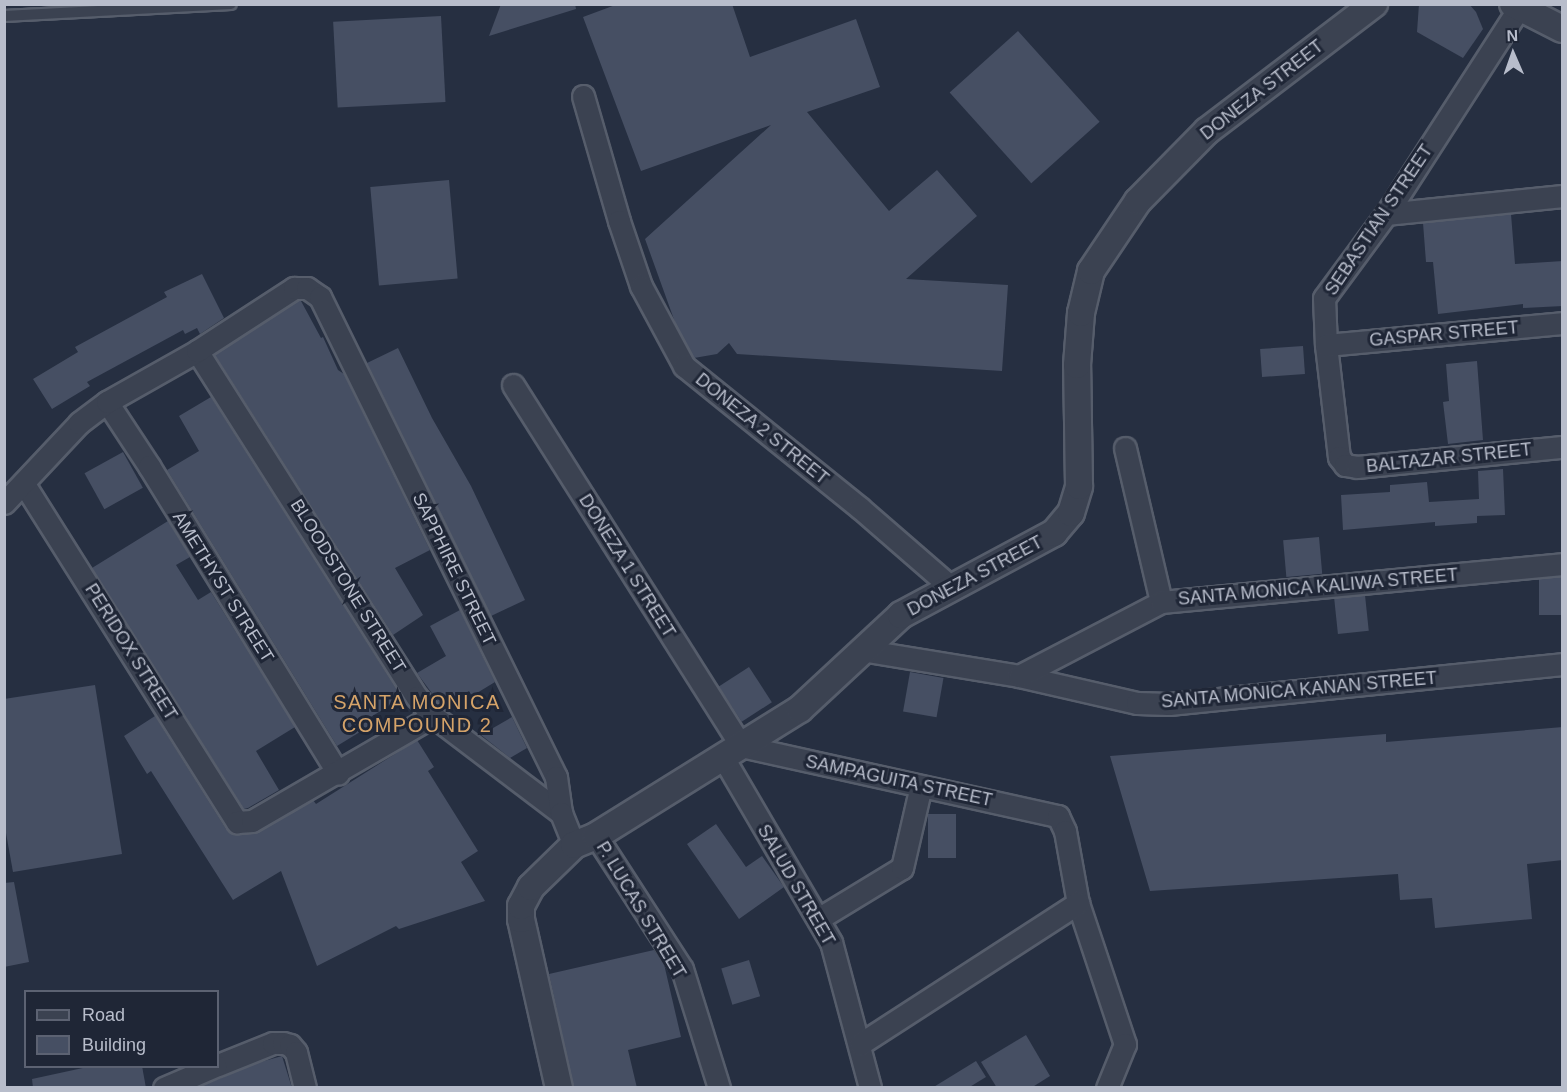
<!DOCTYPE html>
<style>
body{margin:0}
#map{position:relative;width:1567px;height:1092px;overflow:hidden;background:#262f41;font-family:Helvetica,sans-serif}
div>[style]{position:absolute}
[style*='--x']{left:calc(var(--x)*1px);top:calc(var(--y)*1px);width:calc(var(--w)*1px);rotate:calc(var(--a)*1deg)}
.building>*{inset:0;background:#464f63;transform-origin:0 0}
.roads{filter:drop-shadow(2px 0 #565d6b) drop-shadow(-2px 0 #565d6b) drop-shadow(0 2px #565d6b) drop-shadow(0 -2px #565d6b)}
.service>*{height:10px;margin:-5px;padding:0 5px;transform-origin:5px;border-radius:5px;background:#3b4251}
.minor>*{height:21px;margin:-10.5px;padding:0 10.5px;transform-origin:10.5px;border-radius:10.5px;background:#3b4251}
.tertiary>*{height:26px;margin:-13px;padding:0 13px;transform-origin:13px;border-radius:13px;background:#3b4251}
span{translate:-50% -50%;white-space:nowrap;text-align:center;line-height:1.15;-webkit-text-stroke:6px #1f2636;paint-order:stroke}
.street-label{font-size:18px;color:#b8bdcb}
.neighbourhood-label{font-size:20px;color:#d5a369;letter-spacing:1.5px}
.frame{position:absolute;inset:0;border:6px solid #b8bdcb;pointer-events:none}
.legend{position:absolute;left:24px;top:990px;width:195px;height:78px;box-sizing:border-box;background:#1f2636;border:2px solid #5c6272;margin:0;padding:8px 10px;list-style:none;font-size:18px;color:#b8bdcb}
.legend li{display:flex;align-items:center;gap:12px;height:30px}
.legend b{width:30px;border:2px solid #5c6272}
.north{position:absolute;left:1483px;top:24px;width:60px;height:60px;-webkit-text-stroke:4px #1f2636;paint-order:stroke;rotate:358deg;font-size:16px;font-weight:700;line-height:24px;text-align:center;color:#b8bdcb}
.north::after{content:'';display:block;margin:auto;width:21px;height:27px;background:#b8bdcb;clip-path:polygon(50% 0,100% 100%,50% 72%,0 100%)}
</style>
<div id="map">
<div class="building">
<i style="clip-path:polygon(501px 4px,575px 4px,576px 9px,489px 36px)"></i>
<i style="clip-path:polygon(618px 4px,732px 4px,750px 57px,856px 19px,880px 87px,807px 112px,889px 211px,937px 170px,977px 216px,906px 279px,1008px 285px,1002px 371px,737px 354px,729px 343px,717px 354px,694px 358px,676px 325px,645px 239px,771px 125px,641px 171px,583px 17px)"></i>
<i style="clip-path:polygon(1419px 4px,1469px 4px,1476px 12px,1483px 29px,1463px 58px,1417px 32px)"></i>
<i style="left:441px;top:16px;width:86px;height:108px;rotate:87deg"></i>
<i style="left:1018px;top:31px;width:122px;height:92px;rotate:48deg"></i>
<i style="left:449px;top:180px;width:99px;height:79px;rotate:85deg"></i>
<i style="clip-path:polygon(1511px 214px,1515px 264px,1563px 261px,1563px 306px,1523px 308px,1523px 304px,1438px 314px,1433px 262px,1426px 262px,1423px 223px)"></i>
<i style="clip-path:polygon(202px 274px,224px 318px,200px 334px,197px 328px,185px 334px,183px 330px,87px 382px,90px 386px,52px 409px,33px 379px,78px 352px,75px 347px,167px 297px,164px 292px)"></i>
<i style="clip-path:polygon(298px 301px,301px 301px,321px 338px,323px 337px,338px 370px,344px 374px,430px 550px,395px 568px,423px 615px,393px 635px,215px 355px)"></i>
<i style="left:1303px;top:346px;width:28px;height:43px;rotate:86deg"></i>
<i style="clip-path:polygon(398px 348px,432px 418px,471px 486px,525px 600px,491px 616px,367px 363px)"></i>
<i style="clip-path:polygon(1477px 361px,1483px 440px,1448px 444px,1443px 402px,1449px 401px,1446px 364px)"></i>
<i style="clip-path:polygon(211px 397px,402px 698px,369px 718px,373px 724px,337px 746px,167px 470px,199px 451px,179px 416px)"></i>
<i style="left:123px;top:452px;width:41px;height:44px;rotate:61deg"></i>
<i style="clip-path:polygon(1503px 469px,1505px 515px,1477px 516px,1477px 523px,1435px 526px,1435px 522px,1343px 530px,1341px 495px,1390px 492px,1390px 485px,1427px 482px,1429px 502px,1479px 499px,1478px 471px)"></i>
<i style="clip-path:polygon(168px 521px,190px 557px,176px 565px,198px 600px,211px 592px,295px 727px,256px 751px,279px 790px,248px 808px,244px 809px,92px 568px)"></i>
<i style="left:1319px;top:537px;width:37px;height:36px;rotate:85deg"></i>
<i style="left:1563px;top:577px;width:38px;height:24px;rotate:90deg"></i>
<i style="left:1365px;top:595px;width:36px;height:31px;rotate:84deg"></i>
<i style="clip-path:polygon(460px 610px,495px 682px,472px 696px,469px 691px,442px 707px,417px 673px,446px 656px,430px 626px)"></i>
<i style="left:749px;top:667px;width:42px;height:36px;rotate:57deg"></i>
<i style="left:910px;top:672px;width:34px;height:40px;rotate:10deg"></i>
<i style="clip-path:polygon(95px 685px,122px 854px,13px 872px,4px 822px,4px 699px)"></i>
<i style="clip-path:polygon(155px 716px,226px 829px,237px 835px,258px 832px,313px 800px,316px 804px,417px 740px,434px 767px,428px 771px,478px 851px,461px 862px,485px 901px,399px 929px,396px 926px,317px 966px,281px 871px,233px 900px,151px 771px,147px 774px,124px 736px)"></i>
<i style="clip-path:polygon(512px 717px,527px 748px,510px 758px,481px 735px)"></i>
<i style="clip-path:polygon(1563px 727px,1563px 860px,1527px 864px,1532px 919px,1435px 928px,1432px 898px,1400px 900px,1398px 874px,1150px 891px,1110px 756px,1386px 734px,1386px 742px)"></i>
<i style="left:928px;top:814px;width:28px;height:44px"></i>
<i style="clip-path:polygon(716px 824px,746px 867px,762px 856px,784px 887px,739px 919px,687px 844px)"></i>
<i style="clip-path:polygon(14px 882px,29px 962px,4px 967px,4px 883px)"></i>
<i style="clip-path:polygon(654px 950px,664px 964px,681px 1037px,628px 1050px,637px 1088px,574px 1088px,549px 974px)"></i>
<i style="left:749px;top:960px;width:38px;height:29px;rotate:73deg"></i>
<i style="clip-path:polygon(1026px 1035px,1050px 1076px,1031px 1088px,997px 1088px,981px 1062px)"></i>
<i style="clip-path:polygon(282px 1056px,292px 1088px,197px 1088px,257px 1063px)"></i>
<i style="clip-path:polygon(976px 1061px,986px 1077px,968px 1088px,932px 1088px)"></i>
<i style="clip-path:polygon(92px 1066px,142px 1066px,146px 1088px,33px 1088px,32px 1079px)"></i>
</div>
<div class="roads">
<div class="service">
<i style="--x:4;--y:16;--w:227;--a:-3"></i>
</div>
<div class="minor">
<i style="--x:1519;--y:8;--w:245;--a:122.8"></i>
<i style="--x:1386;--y:214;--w:104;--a:126.4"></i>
<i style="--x:1324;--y:298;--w:47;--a:87.6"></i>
<i style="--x:1326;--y:345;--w:113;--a:83.4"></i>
<i style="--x:1339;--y:457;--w:10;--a:53"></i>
<i style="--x:1345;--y:465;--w:12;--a:9"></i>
<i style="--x:1357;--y:467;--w:206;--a:-5.6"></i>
<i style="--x:583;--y:96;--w:130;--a:73.9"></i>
<i style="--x:619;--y:221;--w:69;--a:71.3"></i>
<i style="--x:641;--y:286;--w:91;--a:61.7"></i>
<i style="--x:684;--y:366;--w:226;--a:38.9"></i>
<i style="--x:860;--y:508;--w:121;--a:41"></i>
<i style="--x:1386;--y:214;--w:177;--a:-5.8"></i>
<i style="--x:1326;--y:345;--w:237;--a:-5.3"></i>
<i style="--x:197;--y:351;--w:410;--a:57.6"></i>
<i style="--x:417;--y:697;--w:25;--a:50"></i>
<i style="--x:433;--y:716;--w:161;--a:37.2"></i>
<i style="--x:513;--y:385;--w:427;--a:57.7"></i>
<i style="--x:741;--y:746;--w:325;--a:12.5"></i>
<i style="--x:1058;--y:816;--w:17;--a:65"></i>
<i style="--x:1065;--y:831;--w:73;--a:79.8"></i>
<i style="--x:1078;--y:903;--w:149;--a:71.6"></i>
<i style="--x:1125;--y:1044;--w:48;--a:112.2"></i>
<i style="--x:107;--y:402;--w:77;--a:56.7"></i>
<i style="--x:149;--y:466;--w:361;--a:58.4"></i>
<i style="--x:1125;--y:448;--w:158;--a:76.8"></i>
<i style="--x:24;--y:484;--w:400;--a:57.8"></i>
<i style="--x:237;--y:822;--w:15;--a:-4"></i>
<i style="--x:252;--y:821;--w:209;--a:-30.1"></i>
<i style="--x:4;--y:503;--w:110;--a:-46.8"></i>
<i style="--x:79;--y:423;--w:35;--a:-37"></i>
<i style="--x:107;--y:402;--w:103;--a:-29.5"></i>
<i style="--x:197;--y:351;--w:116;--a:-33"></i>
<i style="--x:294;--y:288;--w:13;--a:0"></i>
<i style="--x:307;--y:288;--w:16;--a:35"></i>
<i style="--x:320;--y:297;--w:535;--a:63.82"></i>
<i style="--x:556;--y:777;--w:36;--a:82"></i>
<i style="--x:561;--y:813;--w:35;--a:68"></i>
<i style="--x:861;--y:650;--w:160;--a:9.3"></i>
<i style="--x:1019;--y:676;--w:121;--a:12.9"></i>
<i style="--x:1137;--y:703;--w:32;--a:2"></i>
<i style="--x:1169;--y:704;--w:395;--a:-5.8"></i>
<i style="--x:1019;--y:676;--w:160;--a:-27.5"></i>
<i style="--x:1161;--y:602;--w:403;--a:-5.4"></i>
<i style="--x:724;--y:759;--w:212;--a:59.7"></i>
<i style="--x:831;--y:942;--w:151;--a:75"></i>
<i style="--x:596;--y:836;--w:158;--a:57.1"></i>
<i style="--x:682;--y:969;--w:125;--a:72.7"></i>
<i style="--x:818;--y:919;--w:98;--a:-31.3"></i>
<i style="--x:902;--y:868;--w:84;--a:-77"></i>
<i style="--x:860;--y:1044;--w:260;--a:-32.9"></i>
<i style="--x:218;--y:1065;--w:59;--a:-21.8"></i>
<i style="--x:273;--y:1043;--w:10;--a:0"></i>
<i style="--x:283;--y:1043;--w:7;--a:16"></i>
<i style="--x:290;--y:1045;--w:9;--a:49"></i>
<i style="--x:296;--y:1052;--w:37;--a:76"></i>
<i style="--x:164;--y:1088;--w:56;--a:-23.3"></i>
</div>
<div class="tertiary">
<i style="--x:1513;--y:4;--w:55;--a:27"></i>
<i style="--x:559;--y:1088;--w:173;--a:-102.7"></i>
<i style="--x:521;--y:919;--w:13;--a:-90"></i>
<i style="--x:521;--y:906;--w:21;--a:-62"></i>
<i style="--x:531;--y:887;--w:60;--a:-44.3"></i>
<i style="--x:574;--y:845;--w:24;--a:-22"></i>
<i style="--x:596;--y:836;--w:240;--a:-31.9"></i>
<i style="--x:800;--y:709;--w:138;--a:-42.9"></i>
<i style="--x:901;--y:615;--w:174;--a:-28.2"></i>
<i style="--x:1054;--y:533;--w:26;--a:-50"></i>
<i style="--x:1071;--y:513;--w:28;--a:-73"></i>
<i style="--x:1079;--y:486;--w:121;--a:-90.9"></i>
<i style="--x:1077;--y:365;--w:52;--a:-85.6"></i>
<i style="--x:1081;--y:313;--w:43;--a:-76.6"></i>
<i style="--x:1091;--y:271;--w:84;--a:-56.1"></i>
<i style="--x:1138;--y:201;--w:98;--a:-45.4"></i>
<i style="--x:1207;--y:131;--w:210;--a:-37.3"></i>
</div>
</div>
<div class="street-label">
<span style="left:1262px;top:90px;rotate:-38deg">DONEZA STREET</span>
<span style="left:1379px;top:220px;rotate:-56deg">SEBASTIAN STREET</span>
<span style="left:1444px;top:334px;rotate:-5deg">GASPAR STREET</span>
<span style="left:762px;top:429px;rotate:39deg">DONEZA 2 STREET</span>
<span style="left:1449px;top:458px;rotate:-6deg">BALTAZAR STREET</span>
<span style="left:627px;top:566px;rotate:58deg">DONEZA 1 STREET</span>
<span style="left:454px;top:569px;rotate:64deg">SAPPHIRE STREET</span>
<span style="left:975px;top:576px;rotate:-28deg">DONEZA STREET</span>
<span style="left:348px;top:586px;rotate:58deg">BLOODSTONE STREET</span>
<span style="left:223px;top:587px;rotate:58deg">AMETHYST STREET</span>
<span style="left:1318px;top:587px;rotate:-5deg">SANTA MONICA KALIWA STREET</span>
<span style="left:131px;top:652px;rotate:58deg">PERIDOX STREET</span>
<span style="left:1299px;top:690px;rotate:-5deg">SANTA MONICA KANAN STREET</span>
<span style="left:899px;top:781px;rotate:12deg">SAMPAGUITA STREET</span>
<span style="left:796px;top:885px;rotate:60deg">SALUD STREET</span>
<span style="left:641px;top:910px;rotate:59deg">P. LUCAS STREET</span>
</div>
<div class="neighbourhood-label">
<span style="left:417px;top:714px">SANTA MONICA<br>COMPOUND 2</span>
</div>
<div class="frame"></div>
<ul class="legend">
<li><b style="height:8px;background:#3b4251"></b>Road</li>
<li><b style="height:16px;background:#464f63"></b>Building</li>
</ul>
<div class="north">N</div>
</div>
